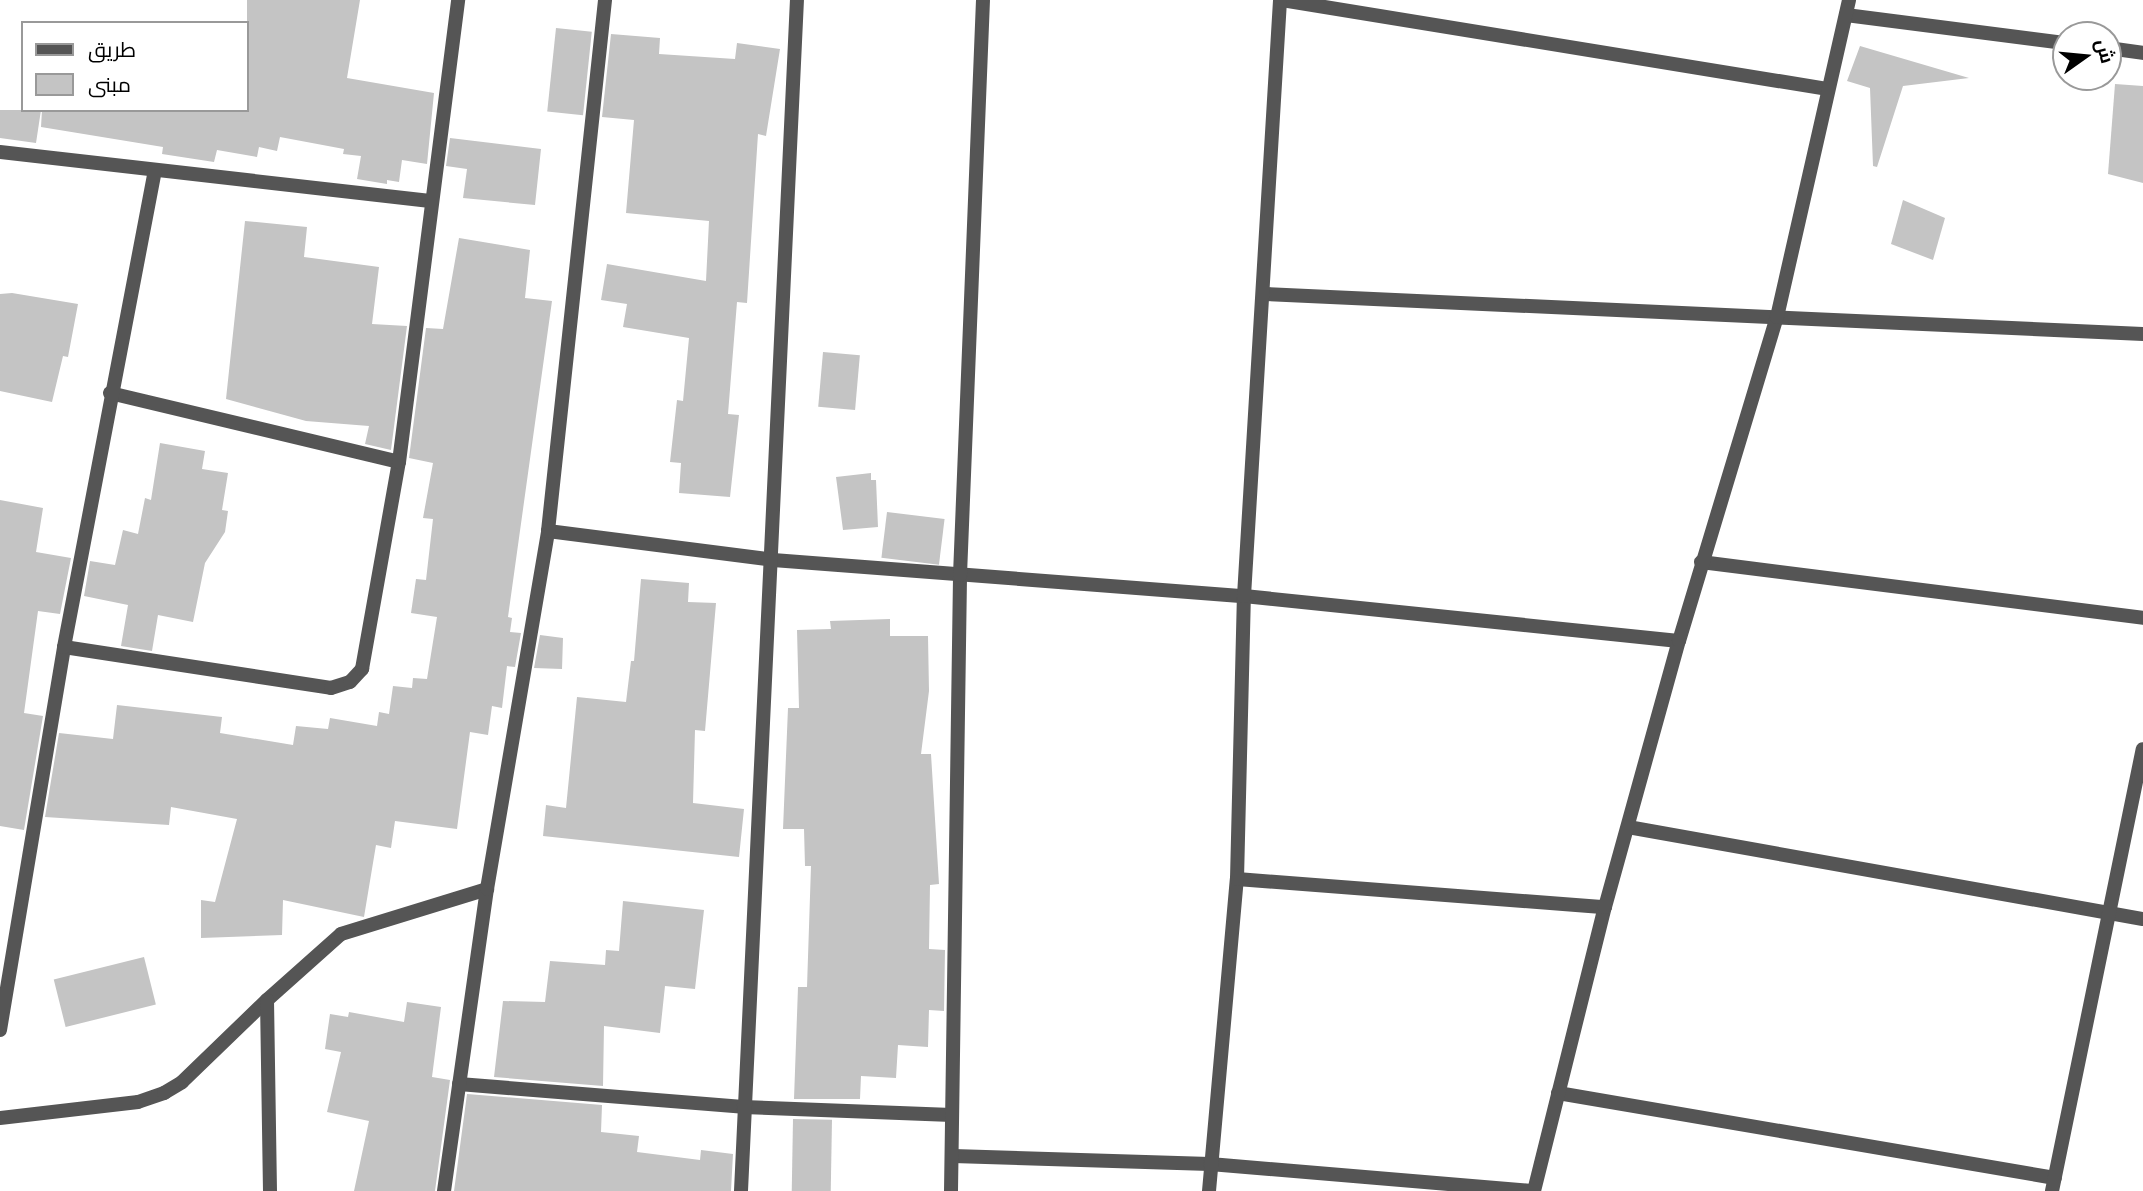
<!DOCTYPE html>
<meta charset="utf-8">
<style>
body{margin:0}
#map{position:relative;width:2143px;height:1191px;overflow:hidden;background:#fff;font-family:"Archivo Narrow",Cairo,sans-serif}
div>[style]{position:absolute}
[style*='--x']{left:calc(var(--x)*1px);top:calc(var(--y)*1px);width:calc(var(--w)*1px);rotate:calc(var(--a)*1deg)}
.building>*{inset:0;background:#c4c4c4;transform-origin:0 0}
.minor>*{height:14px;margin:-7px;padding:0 7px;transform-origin:7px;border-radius:7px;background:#555}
span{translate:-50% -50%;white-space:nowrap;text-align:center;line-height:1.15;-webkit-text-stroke:5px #fff;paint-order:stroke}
.legend{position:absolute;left:21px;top:21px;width:228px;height:91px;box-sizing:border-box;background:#fff;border:2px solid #999;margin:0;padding:9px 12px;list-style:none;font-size:21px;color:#000}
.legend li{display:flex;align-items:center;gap:14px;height:35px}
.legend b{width:35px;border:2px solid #999}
.north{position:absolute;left:2052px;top:21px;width:70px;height:70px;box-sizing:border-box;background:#fff;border:2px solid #999;border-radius:50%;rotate:75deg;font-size:19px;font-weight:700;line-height:28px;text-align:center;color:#000}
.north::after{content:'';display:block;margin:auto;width:24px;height:32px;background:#000;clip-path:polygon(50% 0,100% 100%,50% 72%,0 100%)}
</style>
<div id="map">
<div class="building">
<i style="clip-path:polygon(247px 0,360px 0,347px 78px,434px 93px,427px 164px,402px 160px,399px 182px,387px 180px,387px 184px,357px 179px,361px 156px,343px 154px,344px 149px,280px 137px,277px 151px,259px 147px,257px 157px,217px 150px,214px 162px,162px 154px,163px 147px,41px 127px,42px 110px,247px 110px)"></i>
<i style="left:556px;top:28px;width:36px;height:84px;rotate:6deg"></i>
<i style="clip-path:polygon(611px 34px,660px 38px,659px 54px,735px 59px,737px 43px,780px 49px,766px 136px,758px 134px,747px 303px,737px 302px,728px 414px,739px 415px,730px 497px,679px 493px,681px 463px,670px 462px,677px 400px,683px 401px,689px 338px,623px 327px,627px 304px,601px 300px,607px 264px,706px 281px,709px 221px,626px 213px,634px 120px,602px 117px)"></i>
<i style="clip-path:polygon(1860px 46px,1969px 78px,1903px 86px,1877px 167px,1873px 166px,1870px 88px,1847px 81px)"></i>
<i style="clip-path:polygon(2115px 84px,2143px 86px,2143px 183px,2108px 174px)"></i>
<i style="clip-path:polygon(0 110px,41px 110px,36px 143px,0 138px)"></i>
<i style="clip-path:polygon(450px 138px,541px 149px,535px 205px,463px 198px,467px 169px,446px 166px)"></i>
<i style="clip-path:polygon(1903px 200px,1945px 218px,1933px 260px,1891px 244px)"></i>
<i style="clip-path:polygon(245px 221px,307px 227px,304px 257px,379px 267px,372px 324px,407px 326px,391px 450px,365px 444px,369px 426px,306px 421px,226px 399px)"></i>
<i style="clip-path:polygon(459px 238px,530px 250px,525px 298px,552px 301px,508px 617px,512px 618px,510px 632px,521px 633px,515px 667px,507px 666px,502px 708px,492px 706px,488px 735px,470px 732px,457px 829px,395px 821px,391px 848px,376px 845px,364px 917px,283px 900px,282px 935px,201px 938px,201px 900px,215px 902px,237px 819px,171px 807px,169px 825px,45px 817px,59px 733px,113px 739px,117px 705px,222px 717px,220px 733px,293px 745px,296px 726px,328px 729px,330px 718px,377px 726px,379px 712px,389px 714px,393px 686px,412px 688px,413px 678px,427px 679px,437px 617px,411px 613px,416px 579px,426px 580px,433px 519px,423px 518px,433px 463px,409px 458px,426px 328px,443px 329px)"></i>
<i style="clip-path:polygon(12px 293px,78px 304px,68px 357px,63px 356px,52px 402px,0 391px,0 294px)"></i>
<i style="left:823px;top:352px;width:37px;height:55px;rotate:5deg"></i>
<i style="clip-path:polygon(160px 443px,205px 451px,202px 469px,228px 473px,222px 510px,228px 511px,225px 532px,205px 563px,193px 622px,158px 615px,152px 651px,121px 646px,128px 605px,84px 596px,90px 561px,115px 565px,123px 530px,138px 534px,145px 498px,151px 500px)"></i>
<i style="clip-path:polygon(871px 473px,871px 480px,876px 480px,878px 527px,843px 530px,836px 477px)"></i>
<i style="clip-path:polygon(0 500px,43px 508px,36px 552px,71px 558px,60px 614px,38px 611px,24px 713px,43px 716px,24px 830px,0 826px)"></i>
<i style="left:887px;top:512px;width:58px;height:46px;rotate:7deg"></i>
<i style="clip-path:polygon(641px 579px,689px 583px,688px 602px,716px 603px,705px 731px,695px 730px,693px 803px,744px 809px,739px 857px,543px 836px,546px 805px,566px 808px,577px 697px,626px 702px,631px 661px,634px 661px)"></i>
<i style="clip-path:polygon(890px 619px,890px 636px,928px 636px,929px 691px,921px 754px,931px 754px,939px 884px,930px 885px,929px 949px,945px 950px,944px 1011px,929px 1010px,928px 1047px,898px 1045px,896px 1078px,861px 1076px,860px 1099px,794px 1099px,798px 987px,807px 987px,811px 866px,805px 866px,804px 829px,783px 829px,788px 708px,799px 708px,797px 630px,831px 629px,830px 621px)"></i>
<i style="clip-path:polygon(540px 635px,563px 638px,562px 669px,534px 668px)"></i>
<i style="clip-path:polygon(623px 901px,704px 910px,695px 989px,665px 986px,660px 1033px,604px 1026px,603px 1086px,494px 1077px,503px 1001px,545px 1002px,550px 961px,605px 965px,606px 950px,619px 951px)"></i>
<i style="left:144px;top:957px;width:49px;height:93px;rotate:76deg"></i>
<i style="clip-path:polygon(407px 1002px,441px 1007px,432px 1077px,450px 1080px,435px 1191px,354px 1191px,369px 1121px,327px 1112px,341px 1052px,325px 1049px,330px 1014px,348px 1017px,349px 1012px,404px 1022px)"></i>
<i style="clip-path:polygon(467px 1094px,602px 1105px,601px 1132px,639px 1136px,637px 1152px,700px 1160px,701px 1150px,733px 1154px,731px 1191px,454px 1191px)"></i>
<i style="left:793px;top:1119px;width:39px;height:72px;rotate:1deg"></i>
</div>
<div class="minor">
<i style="--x:1282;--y:0;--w:552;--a:9.27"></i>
<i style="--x:1846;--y:15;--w:222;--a:7.3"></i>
<i style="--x:2108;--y:48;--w:35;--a:8"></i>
<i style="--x:0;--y:152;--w:433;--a:6.5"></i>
<i style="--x:1264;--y:294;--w:880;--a:2.61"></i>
<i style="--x:110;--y:393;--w:297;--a:13.4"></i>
<i style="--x:548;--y:531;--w:227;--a:7.3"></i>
<i style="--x:773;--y:560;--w:472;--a:4.4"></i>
<i style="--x:1244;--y:596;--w:437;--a:5.9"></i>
<i style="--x:1701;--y:562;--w:446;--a:7.2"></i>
<i style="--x:64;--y:647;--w:270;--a:8.7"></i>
<i style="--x:331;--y:688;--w:20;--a:-18"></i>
<i style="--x:350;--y:682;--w:18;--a:-47"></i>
<i style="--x:362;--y:669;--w:210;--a:-79.9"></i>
<i style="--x:399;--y:462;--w:466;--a:-82.7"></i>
<i style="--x:1628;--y:827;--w:523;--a:10.13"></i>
<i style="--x:1237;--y:879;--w:369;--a:4.4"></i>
<i style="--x:267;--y:1000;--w:99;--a:-41.7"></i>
<i style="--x:341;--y:934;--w:153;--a:-17.1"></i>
<i style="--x:0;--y:1030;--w:388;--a:-80.5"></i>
<i style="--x:64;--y:647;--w:485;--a:-79.2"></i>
<i style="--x:459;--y:1084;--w:285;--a:4.6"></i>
<i style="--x:743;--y:1107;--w:209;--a:2.2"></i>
<i style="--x:1558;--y:1093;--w:504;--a:9.71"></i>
<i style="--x:0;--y:1118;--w:139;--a:-6.6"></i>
<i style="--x:138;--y:1102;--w:28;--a:-19"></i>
<i style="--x:164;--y:1093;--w:21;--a:-31"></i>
<i style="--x:182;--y:1082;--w:118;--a:-44"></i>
<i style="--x:267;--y:1000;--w:191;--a:89.1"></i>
<i style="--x:953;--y:1156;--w:257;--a:1.8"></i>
<i style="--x:1210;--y:1164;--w:325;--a:4.8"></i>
<i style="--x:444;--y:1191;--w:305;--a:-81.9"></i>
<i style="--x:487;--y:889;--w:363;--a:-80.3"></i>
<i style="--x:548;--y:531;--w:534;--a:-83.87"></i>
<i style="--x:741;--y:1191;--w:1192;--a:-87.31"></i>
<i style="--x:951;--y:1191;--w:616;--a:-89.16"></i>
<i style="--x:960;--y:575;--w:575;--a:-87.71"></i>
<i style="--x:1209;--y:1191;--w:313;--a:-84.9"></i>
<i style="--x:1237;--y:879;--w:283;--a:-88.6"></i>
<i style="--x:1244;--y:596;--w:597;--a:-86.54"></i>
<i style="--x:1534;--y:1191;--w:293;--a:-76"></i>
<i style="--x:1605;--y:907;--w:276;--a:-74.5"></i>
<i style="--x:1679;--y:641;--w:338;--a:-73.2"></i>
<i style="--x:1777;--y:317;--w:325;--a:-77.2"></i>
<i style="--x:2052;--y:1191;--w:451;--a:-78.4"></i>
</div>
<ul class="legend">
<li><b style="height:9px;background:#555"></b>طريق</li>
<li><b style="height:19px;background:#c4c4c4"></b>مبنى</li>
</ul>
<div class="north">ش</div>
</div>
